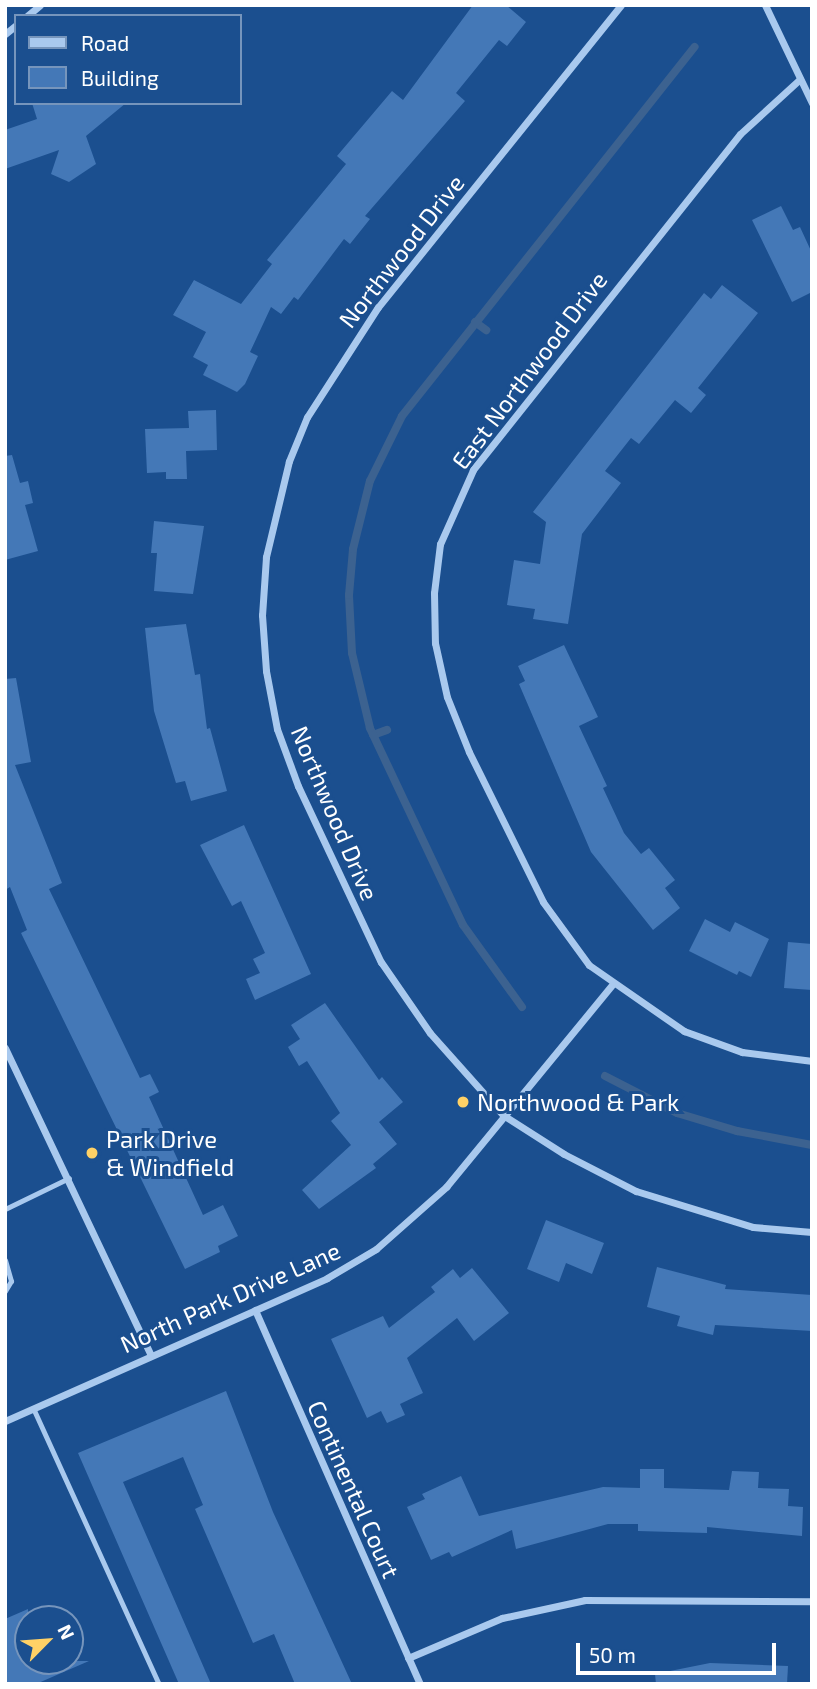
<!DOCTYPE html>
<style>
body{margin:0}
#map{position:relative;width:817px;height:1689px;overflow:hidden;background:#1b4f8f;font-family:"Exo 2",sans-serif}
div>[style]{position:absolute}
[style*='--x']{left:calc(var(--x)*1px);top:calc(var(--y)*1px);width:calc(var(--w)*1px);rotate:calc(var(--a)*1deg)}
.stream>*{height:8px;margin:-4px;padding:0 4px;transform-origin:4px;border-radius:4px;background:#3c6290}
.building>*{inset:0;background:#4478b7}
.service>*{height:5px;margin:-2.5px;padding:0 2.5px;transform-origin:2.5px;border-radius:2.5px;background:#a9c9ee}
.minor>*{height:7px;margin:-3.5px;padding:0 3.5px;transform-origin:3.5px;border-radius:3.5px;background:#a9c9ee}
.dots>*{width:19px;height:19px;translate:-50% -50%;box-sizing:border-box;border:4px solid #1b4f8f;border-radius:50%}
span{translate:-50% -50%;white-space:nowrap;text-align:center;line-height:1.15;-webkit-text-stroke:6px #1b4f8f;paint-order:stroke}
.street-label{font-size:24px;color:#fff}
.poi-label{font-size:24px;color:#fff}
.left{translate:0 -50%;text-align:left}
.frame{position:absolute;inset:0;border:7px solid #fff;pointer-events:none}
.legend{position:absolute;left:14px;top:14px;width:228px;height:91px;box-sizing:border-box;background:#1b4f8f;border:2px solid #7695bc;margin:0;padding:9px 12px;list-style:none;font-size:21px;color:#fff}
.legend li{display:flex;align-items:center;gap:14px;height:35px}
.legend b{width:35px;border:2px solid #7695bc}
.north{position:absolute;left:14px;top:1605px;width:70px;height:70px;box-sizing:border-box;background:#1b4f8f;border:2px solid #7695bc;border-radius:50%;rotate:65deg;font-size:19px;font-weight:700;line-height:28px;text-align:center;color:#fff}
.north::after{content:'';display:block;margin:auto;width:24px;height:32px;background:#ffd166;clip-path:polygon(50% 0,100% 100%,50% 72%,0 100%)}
.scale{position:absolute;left:576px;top:1643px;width:200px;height:32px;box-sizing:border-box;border:4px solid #fff;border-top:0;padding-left:9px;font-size:21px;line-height:24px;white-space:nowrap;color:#fff;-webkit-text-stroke:5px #1b4f8f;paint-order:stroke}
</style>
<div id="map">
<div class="stream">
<i style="--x:475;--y:322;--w:14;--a:36"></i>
<i style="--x:373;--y:735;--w:15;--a:-20"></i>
<i style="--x:522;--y:1007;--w:101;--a:-125.7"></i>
<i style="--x:463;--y:925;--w:218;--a:-115.3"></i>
<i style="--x:370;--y:728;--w:77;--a:-103.5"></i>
<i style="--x:352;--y:653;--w:58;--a:-93"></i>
<i style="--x:349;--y:595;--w:46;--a:-85"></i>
<i style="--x:353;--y:549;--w:70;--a:-76"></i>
<i style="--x:370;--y:481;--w:72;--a:-63.8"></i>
<i style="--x:402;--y:416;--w:471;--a:-51.6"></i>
<i style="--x:605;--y:1076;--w:81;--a:27.2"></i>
<i style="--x:677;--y:1113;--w:63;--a:16.7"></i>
<i style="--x:737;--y:1131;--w:76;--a:10.6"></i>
</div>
<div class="building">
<i style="clip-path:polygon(473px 5px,506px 5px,526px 22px,507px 46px,499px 40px,456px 93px,465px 101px,365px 216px,370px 219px,350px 244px,344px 239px,298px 300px,294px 297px,281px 314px,271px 307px,250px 352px,258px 356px,245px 384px,237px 392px,203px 375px,208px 365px,193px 357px,206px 332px,173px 315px,194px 280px,241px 304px,272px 264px,267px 260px,346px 164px,337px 156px,392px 91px,403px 100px)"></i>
<i style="clip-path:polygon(32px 103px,126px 103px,86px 136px,96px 164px,69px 182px,51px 174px,59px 150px,5px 169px,5px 130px,37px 119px)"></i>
<i style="clip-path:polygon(781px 206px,793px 230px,800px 227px,812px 253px,812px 292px,792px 302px,752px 220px)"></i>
<i style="clip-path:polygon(722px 285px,758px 313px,698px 388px,706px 395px,691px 413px,675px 400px,639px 444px,631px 438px,605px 471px,621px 483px,582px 534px,568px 624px,533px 619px,535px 609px,507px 605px,514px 560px,540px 564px,546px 522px,533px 512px,704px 293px,711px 299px)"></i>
<i style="clip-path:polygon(216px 410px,217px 450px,186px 451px,187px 479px,166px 479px,166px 472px,147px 473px,145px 429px,189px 428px,188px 411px)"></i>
<i style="clip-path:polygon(12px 455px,20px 483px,28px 481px,33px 503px,25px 505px,38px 551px,5px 560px,5px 456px)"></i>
<i style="clip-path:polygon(154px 521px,204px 526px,193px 594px,154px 591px,157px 553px,151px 553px)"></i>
<i style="clip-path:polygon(186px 624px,195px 675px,200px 674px,207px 729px,210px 728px,227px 791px,191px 801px,185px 781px,176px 783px,154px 711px,145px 628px)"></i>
<i style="clip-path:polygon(564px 645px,598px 717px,579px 726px,607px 786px,603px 788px,624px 833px,641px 854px,649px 848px,675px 880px,665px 888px,680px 908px,653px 930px,591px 852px,519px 684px,525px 681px,518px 666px)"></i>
<i style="clip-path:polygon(16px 678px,31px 762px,15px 765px,62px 883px,49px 889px,140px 1078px,150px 1074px,159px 1092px,149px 1097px,203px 1215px,223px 1205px,238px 1236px,218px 1246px,220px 1252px,185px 1269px,21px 933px,27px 930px,10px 887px,5px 890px,5px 679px)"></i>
<i style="clip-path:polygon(244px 825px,311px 974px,255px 1000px,246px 979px,260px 973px,253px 959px,265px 953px,241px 901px,232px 906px,200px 845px)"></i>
<i style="clip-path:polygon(705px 919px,730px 932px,735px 922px,769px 939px,751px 977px,739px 971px,737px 975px,689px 951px)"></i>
<i style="clip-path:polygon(788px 942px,812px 944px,812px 990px,784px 988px)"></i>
<i style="clip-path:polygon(325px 1003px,379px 1080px,382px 1077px,403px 1102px,379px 1122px,397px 1144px,373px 1164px,376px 1168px,319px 1209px,302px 1190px,351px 1145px,331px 1121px,340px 1113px,307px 1061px,299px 1066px,288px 1047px,300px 1039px,291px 1025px)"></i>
<i style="clip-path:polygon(546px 1220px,604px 1243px,592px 1274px,566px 1263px,559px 1282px,527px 1269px)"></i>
<i style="clip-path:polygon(657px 1267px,726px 1285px,725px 1289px,812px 1295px,812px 1331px,715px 1325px,713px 1335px,677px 1326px,680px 1316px,647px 1307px)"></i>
<i style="clip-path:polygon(472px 1268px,509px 1313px,474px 1341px,457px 1318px,407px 1358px,423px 1393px,400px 1404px,405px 1415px,387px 1423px,381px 1411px,367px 1418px,331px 1339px,383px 1316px,389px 1328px,435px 1292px,431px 1287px,453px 1269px,460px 1278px)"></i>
<i style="clip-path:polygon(226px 1391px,273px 1512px,352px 1684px,295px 1684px,274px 1634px,253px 1643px,195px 1509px,203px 1505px,183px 1457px,123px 1482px,211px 1684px,179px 1684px,78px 1453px)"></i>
<i style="clip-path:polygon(640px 1469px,664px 1469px,664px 1488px,729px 1490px,732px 1471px,759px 1472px,758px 1488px,789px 1489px,788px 1506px,803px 1507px,802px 1536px,707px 1527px,707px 1533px,638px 1531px,638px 1524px,608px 1524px,516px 1549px,512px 1530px,452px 1557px,449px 1552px,431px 1560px,407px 1507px,425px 1499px,422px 1494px,461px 1476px,479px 1516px,603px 1487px,640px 1488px)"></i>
<i style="clip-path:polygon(28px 1609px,28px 1661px,89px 1661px,36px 1684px,5px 1684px,5px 1619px)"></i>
<i style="clip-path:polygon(710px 1663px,788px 1666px,787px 1684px,656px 1684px,655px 1674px)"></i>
</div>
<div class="service">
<i style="--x:5;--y:1209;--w:71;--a:-25.8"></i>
<i style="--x:5;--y:1260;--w:22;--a:74"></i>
<i style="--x:11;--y:1281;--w:12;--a:121"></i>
<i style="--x:33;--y:1408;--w:303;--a:65.5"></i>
</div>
<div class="minor">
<i style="--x:621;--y:5;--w:388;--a:128.8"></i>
<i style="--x:378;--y:307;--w:131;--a:122.8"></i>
<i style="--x:307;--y:417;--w:48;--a:112.2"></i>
<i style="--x:289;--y:461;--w:99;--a:103.5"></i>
<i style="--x:266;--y:557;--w:58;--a:93.9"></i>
<i style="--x:262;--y:615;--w:56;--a:85.9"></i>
<i style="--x:266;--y:671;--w:59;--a:79.3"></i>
<i style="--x:277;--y:729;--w:61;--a:69.8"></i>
<i style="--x:298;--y:786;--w:195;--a:64.8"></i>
<i style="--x:381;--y:962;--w:86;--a:55.4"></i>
<i style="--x:430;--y:1033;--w:110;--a:48.3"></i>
<i style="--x:503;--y:1115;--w:72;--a:32.6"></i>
<i style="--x:564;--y:1154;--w:81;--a:27.2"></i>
<i style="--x:636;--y:1191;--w:122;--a:17.1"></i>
<i style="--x:753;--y:1227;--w:59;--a:4.8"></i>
<i style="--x:765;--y:5;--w:109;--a:64.4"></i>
<i style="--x:27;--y:16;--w:17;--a:-40"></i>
<i style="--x:5;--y:34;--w:14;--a:-39"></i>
<i style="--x:800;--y:79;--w:81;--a:137.5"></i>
<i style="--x:740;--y:134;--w:429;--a:128.5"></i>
<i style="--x:473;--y:470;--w:81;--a:114"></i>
<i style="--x:440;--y:544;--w:49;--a:97"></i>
<i style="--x:434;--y:593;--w:50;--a:88.9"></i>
<i style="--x:435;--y:643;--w:55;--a:77.5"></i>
<i style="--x:447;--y:697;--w:59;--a:68.2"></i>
<i style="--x:469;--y:752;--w:167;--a:63.7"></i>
<i style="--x:543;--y:902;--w:78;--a:53.9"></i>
<i style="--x:589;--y:965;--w:116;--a:34.8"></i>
<i style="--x:684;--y:1031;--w:62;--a:19.9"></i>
<i style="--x:742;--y:1052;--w:71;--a:7.3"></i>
<i style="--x:5;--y:1048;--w:339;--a:64.6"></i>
<i style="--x:255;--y:1310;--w:409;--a:66.2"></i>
<i style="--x:5;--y:1421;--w:352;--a:-23.9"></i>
<i style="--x:327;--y:1278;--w:57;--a:-30.6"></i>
<i style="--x:376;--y:1249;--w:94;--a:-41.5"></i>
<i style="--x:446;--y:1187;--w:261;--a:-50.6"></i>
<i style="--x:408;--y:1658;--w:102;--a:-23.1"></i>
<i style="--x:502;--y:1618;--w:85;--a:-12.2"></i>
<i style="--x:585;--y:1600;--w:227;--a:0.3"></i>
</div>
<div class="dots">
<i style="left:463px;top:1102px;background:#ffd166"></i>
<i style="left:92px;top:1153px;background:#ffd166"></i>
</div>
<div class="street-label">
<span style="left:401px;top:251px;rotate:-52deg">Northwood Drive</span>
<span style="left:529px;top:370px;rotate:-53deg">East Northwood Drive</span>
<span style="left:335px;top:813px;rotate:67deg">Northwood Drive</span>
<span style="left:230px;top:1297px;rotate:-24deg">North Park Drive Lane</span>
<span style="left:354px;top:1489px;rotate:66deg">Continental Court</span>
</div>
<div class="poi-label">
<span class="left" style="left:477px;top:1102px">Northwood &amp; Park</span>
<span class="left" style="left:106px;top:1153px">Park Drive<br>&amp; Windfield</span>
</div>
<div class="frame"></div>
<ul class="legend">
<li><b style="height:9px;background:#a9c9ee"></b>Road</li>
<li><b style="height:19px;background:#4478b7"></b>Building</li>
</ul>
<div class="north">N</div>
<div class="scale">50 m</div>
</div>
